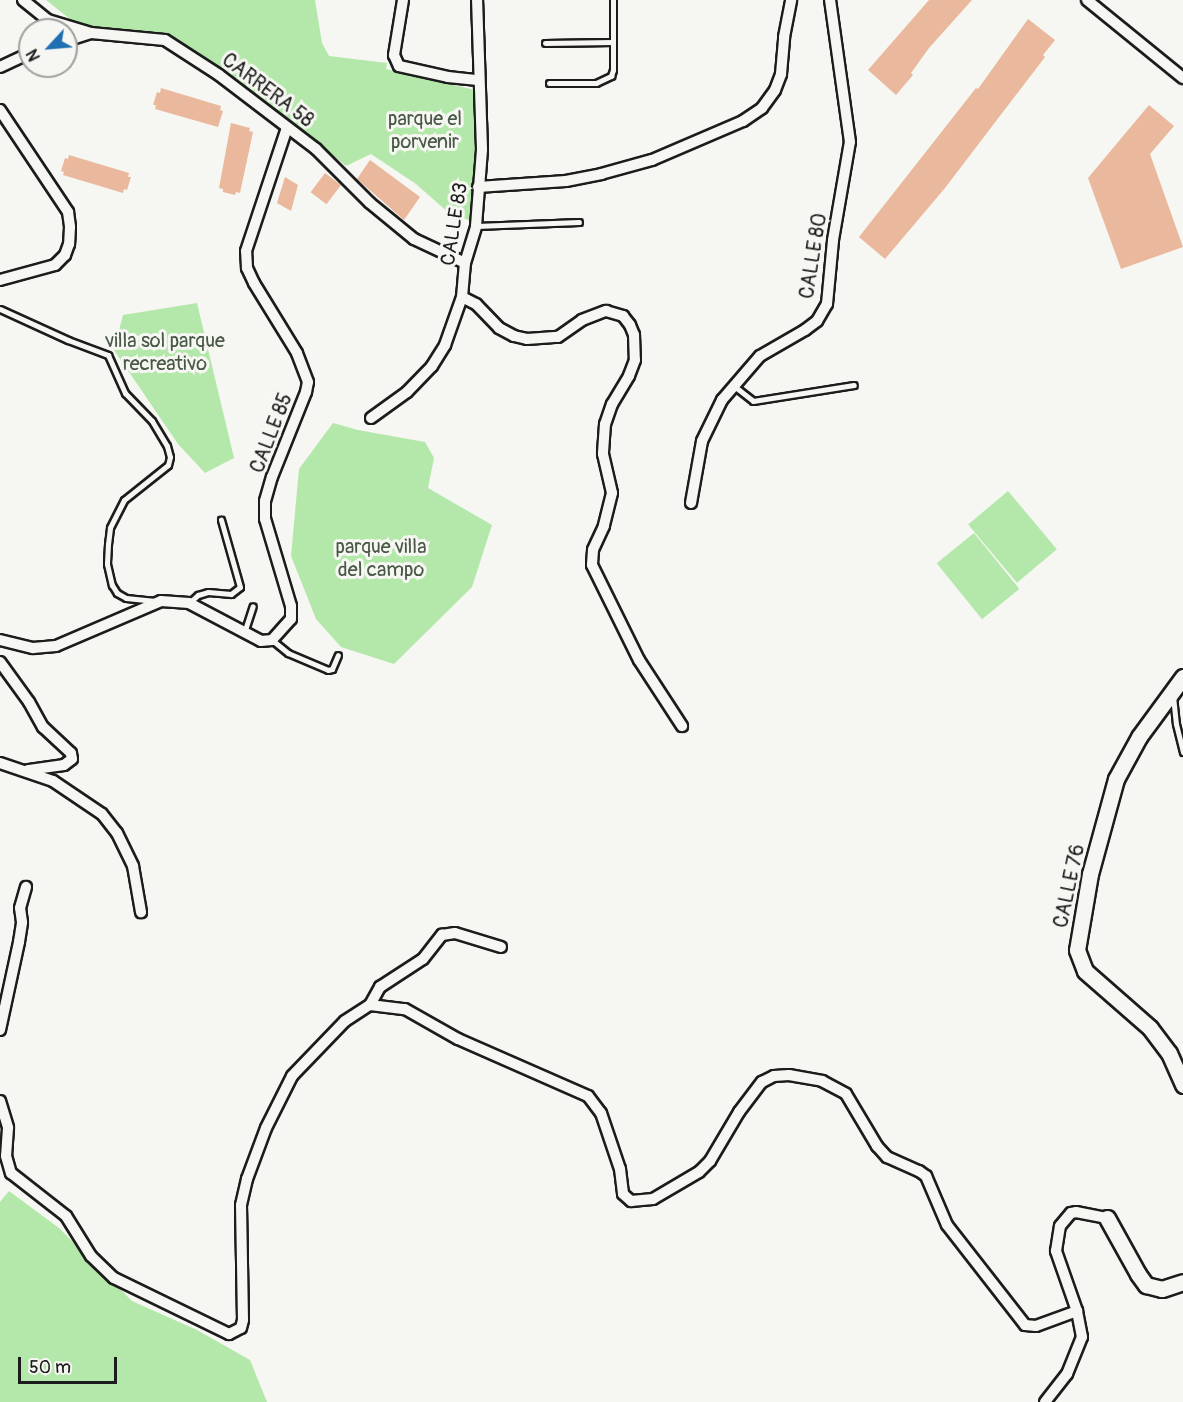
<!DOCTYPE html>
<style>
body{margin:0}
#map{position:relative;width:1183px;height:1402px;overflow:hidden;background:#f6f6f2;font-family:Pangolin,sans-serif}
div>[style]{position:absolute}
[style*='--x']{left:calc(var(--x)*1px);top:calc(var(--y)*1px);width:calc(var(--w)*1px);rotate:calc(var(--a)*1deg)}
.green>*{inset:0;background:#b4e8aa;transform-origin:0 0}
.building>*{inset:0;background:#eab89c;transform-origin:0 0}
.roads{filter:drop-shadow(2px 0 #1c1c1c) drop-shadow(-2px 0 #1c1c1c) drop-shadow(0 2px #1c1c1c) drop-shadow(0 -2px #1c1c1c)}
.lane>*{height:5px;margin:-2.5px;padding:0 2.5px;transform-origin:2.5px;border-radius:2.5px;background:#f6f6f2}
.street>*{height:10px;margin:-5px;padding:0 5px;transform-origin:5px;border-radius:5px;background:#f6f6f2}
.secondary>*{height:15px;margin:-7.5px;padding:0 7.5px;transform-origin:7.5px;border-radius:7.5px;background:#f6f6f2}
span{translate:-50% -50%;white-space:nowrap;text-align:center;line-height:1.15;-webkit-text-stroke:6px #f6f6f2;paint-order:stroke}
.street-label{font-size:20px;color:#1c1c1c}
.park-label{font-size:20px;color:#4a5947}
.north{position:absolute;left:18px;top:18px;width:60px;height:60px;box-sizing:border-box;background:#f6f6f2;border:2px solid #9f9f9c;border-radius:50%;rotate:244deg;font-size:16px;font-weight:700;line-height:24px;text-align:center;color:#1c1c1c}
.north::after{content:'';display:block;margin:auto;width:21px;height:27px;background:#1f6fb2;clip-path:polygon(50% 0,100% 100%,50% 72%,0 100%)}
.scale{position:absolute;left:18px;top:1357px;width:99px;height:27px;box-sizing:border-box;border:3px solid #1c1c1c;border-top:0;padding-left:8px;font-size:18px;line-height:21px;white-space:nowrap;color:#1c1c1c;-webkit-text-stroke:4px #f6f6f2;paint-order:stroke}
</style>
<div id="map">
<div class="green">
<i style="clip-path:polygon(46px 0,315px 0,322px 43px,329px 56px,387px 63px,386px 69px,475px 90px,480px 149px,469px 220px,450px 214px,416px 184px,371px 154px,346px 166px,267px 102px,163px 35px,85px 31px)"></i>
<i style="clip-path:polygon(197px 303px,234px 458px,205px 473px,178px 444px,114px 350px,123px 315px)"></i>
<i style="clip-path:polygon(333px 423px,358px 430px,425px 442px,434px 458px,428px 488px,492px 525px,472px 587px,394px 664px,341px 647px,316px 619px,291px 556px,299px 469px)"></i>
<i style="left:1008px;top:491px;width:76px;height:52px;rotate:50deg"></i>
<i style="left:974px;top:533px;width:72px;height:48px;rotate:51deg"></i>
<i style="clip-path:polygon(9px 1191px,59px 1228px,132px 1301px,197px 1330px,250px 1360px,267px 1402px,0 1402px,0 1202px)"></i>
</div>
<div class="building">
<i style="clip-path:polygon(929px 0,972px 0,929px 48px,911px 73px,913px 75px,896px 95px,868px 70px)"></i>
<i style="clip-path:polygon(1028px 19px,1055px 40px,1043px 55px,1045px 57px,945px 188px,885px 259px,859px 237px,976px 88px,978px 89px)"></i>
<i style="clip-path:polygon(161px 88px,221px 106px,220px 110px,223px 111px,218px 127px,155px 109px,156px 105px,153px 105px,157px 92px,160px 93px)"></i>
<i style="clip-path:polygon(1149px 105px,1174px 126px,1150px 154px,1183px 247px,1121px 269px,1088px 178px)"></i>
<i style="clip-path:polygon(231px 123px,250px 128px,249px 131px,253px 132px,240px 193px,236px 192px,235px 195px,223px 192px,223px 189px,219px 188px)"></i>
<i style="clip-path:polygon(69px 155px,129px 173px,128px 177px,131px 177px,127px 190px,124px 189px,123px 193px,63px 175px,64px 172px,61px 171px,65px 158px,68px 159px)"></i>
<i style="clip-path:polygon(370px 160px,420px 197px,404px 220px,357px 179px)"></i>
<i style="left:325px;top:173px;width:20px;height:24px;rotate:37deg"></i>
<i style="clip-path:polygon(285px 177px,298px 185px,291px 211px,277px 203px)"></i>
</div>
<div class="roads">
<div class="lane">
<i style="--x:545;--y:43;--w:68;--a:-0.8"></i>
<i style="--x:549;--y:83;--w:47;--a:0"></i>
<i style="--x:596;--y:83;--w:17;--a:-25"></i>
<i style="--x:611;--y:76;--w:6;--a:-72"></i>
<i style="--x:613;--y:70;--w:70;--a:-90"></i>
<i style="--x:476;--y:226;--w:103;--a:-2.2"></i>
<i style="--x:0;--y:309;--w:75;--a:24.5"></i>
<i style="--x:68;--y:340;--w:43;--a:20.6"></i>
<i style="--x:108;--y:355;--w:42;--a:65.9"></i>
<i style="--x:125;--y:393;--w:39;--a:46"></i>
<i style="--x:152;--y:421;--w:29;--a:59"></i>
<i style="--x:167;--y:446;--w:11;--a:75"></i>
<i style="--x:170;--y:457;--w:8;--a:104"></i>
<i style="--x:168;--y:465;--w:56;--a:141.5"></i>
<i style="--x:124;--y:500;--w:31;--a:117"></i>
<i style="--x:110;--y:528;--w:16;--a:97"></i>
<i style="--x:108;--y:544;--w:20;--a:93"></i>
<i style="--x:107;--y:564;--w:22;--a:77"></i>
<i style="--x:112;--y:585;--w:9;--a:58"></i>
<i style="--x:117;--y:593;--w:10;--a:29"></i>
<i style="--x:126;--y:598;--w:27;--a:6"></i>
<i style="--x:734;--y:386;--w:24;--a:38"></i>
<i style="--x:753;--y:401;--w:102;--a:-9"></i>
<i style="--x:189;--y:603;--w:12;--a:-42"></i>
<i style="--x:198;--y:595;--w:10;--a:-17"></i>
<i style="--x:208;--y:592;--w:23;--a:5"></i>
<i style="--x:231;--y:594;--w:11;--a:-38"></i>
<i style="--x:240;--y:587;--w:70;--a:-105.8"></i>
<i style="--x:244;--y:633;--w:28;--a:-72"></i>
<i style="--x:272;--y:640;--w:21;--a:39"></i>
<i style="--x:288;--y:653;--w:43;--a:23"></i>
<i style="--x:328;--y:670;--w:4;--a:-14"></i>
<i style="--x:332;--y:669;--w:15;--a:-67"></i>
<i style="--x:1173;--y:696;--w:28;--a:84"></i>
<i style="--x:1176;--y:724;--w:29;--a:76"></i>
</div>
<div class="street">
<i style="--x:23;--y:0;--w:32;--a:39"></i>
<i style="--x:48;--y:20;--w:45;--a:16.8"></i>
<i style="--x:91;--y:33;--w:74;--a:5.4"></i>
<i style="--x:165;--y:40;--w:64;--a:32.9"></i>
<i style="--x:219;--y:75;--w:122;--a:37.3"></i>
<i style="--x:316;--y:149;--w:76;--a:45"></i>
<i style="--x:370;--y:203;--w:57;--a:39.3"></i>
<i style="--x:414;--y:239;--w:56;--a:25.2"></i>
<i style="--x:403;--y:0;--w:56;--a:99.3"></i>
<i style="--x:394;--y:55;--w:12;--a:66"></i>
<i style="--x:399;--y:66;--w:50;--a:12.7"></i>
<i style="--x:448;--y:77;--w:30;--a:6"></i>
<i style="--x:1087;--y:0;--w:124;--a:39.1"></i>
<i style="--x:66;--y:41;--w:26;--a:-18"></i>
<i style="--x:0;--y:67;--w:33;--a:-25"></i>
<i style="--x:0;--y:110;--w:123;--a:56.3"></i>
<i style="--x:68;--y:212;--w:15;--a:82"></i>
<i style="--x:70;--y:227;--w:17;--a:93"></i>
<i style="--x:69;--y:244;--w:12;--a:110"></i>
<i style="--x:65;--y:255;--w:14;--a:135"></i>
<i style="--x:55;--y:265;--w:57;--a:164.7"></i>
<i style="--x:478;--y:187;--w:88;--a:-3.9"></i>
<i style="--x:566;--y:181;--w:36;--a:-11"></i>
<i style="--x:601;--y:174;--w:53;--a:-15.4"></i>
<i style="--x:652;--y:160;--w:99;--a:-23.2"></i>
<i style="--x:743;--y:121;--w:23;--a:-34"></i>
<i style="--x:762;--y:108;--w:22;--a:-54"></i>
<i style="--x:775;--y:90;--w:17;--a:-69"></i>
<i style="--x:781;--y:74;--w:37;--a:-85"></i>
<i style="--x:784;--y:37;--w:38;--a:-79"></i>
<i style="--x:462;--y:297;--w:16;--a:27"></i>
<i style="--x:476;--y:304;--w:33;--a:46"></i>
<i style="--x:499;--y:328;--w:17;--a:28"></i>
<i style="--x:514;--y:336;--w:13;--a:13"></i>
<i style="--x:527;--y:339;--w:31;--a:-4"></i>
<i style="--x:558;--y:337;--w:29;--a:-35"></i>
<i style="--x:582;--y:320;--w:26;--a:-21"></i>
<i style="--x:606;--y:311;--w:18;--a:16"></i>
<i style="--x:623;--y:316;--w:11;--a:52"></i>
<i style="--x:630;--y:325;--w:11;--a:68"></i>
<i style="--x:634;--y:335;--w:25;--a:88"></i>
<i style="--x:635;--y:360;--w:17;--a:111"></i>
<i style="--x:629;--y:376;--w:33;--a:121"></i>
<i style="--x:612;--y:404;--w:21;--a:109"></i>
<i style="--x:605;--y:424;--w:30;--a:94"></i>
<i style="--x:603;--y:454;--w:40;--a:77"></i>
<i style="--x:612;--y:493;--w:34;--a:104"></i>
<i style="--x:604;--y:526;--w:26;--a:115"></i>
<i style="--x:593;--y:550;--w:15;--a:94"></i>
<i style="--x:592;--y:565;--w:106;--a:63.7"></i>
<i style="--x:639;--y:660;--w:79;--a:56.9"></i>
<i style="--x:371;--y:418;--w:44;--a:-35.8"></i>
<i style="--x:407;--y:392;--w:36;--a:-46"></i>
<i style="--x:432;--y:366;--w:25;--a:-58"></i>
<i style="--x:445;--y:345;--w:51;--a:-70.5"></i>
<i style="--x:462;--y:297;--w:34;--a:-85"></i>
<i style="--x:465;--y:263;--w:39;--a:-73"></i>
<i style="--x:476;--y:226;--w:77;--a:-85.5"></i>
<i style="--x:482;--y:149;--w:149;--a:-91.9"></i>
<i style="--x:691;--y:503;--w:63;--a:-79.9"></i>
<i style="--x:702;--y:441;--w:46;--a:-64"></i>
<i style="--x:722;--y:400;--w:58;--a:-49.2"></i>
<i style="--x:760;--y:356;--w:52;--a:-30"></i>
<i style="--x:805;--y:330;--w:15;--a:-37"></i>
<i style="--x:817;--y:321;--w:20;--a:-60"></i>
<i style="--x:827;--y:304;--w:64;--a:-84.6"></i>
<i style="--x:833;--y:240;--w:99;--a:-80.2"></i>
<i style="--x:850;--y:142;--w:143;--a:-98"></i>
<i style="--x:0;--y:640;--w:34;--a:14"></i>
<i style="--x:33;--y:648;--w:23;--a:-5"></i>
<i style="--x:56;--y:646;--w:114;--a:-23.2"></i>
<i style="--x:161;--y:601;--w:28;--a:4"></i>
<i style="--x:189;--y:603;--w:81;--a:27.8"></i>
<i style="--x:261;--y:641;--w:11;--a:-5"></i>
<i style="--x:272;--y:640;--w:28;--a:-48"></i>
<i style="--x:291;--y:619;--w:13;--a:-90"></i>
<i style="--x:291;--y:606;--w:91;--a:-106.6"></i>
<i style="--x:265;--y:519;--w:18;--a:-90"></i>
<i style="--x:265;--y:501;--w:25;--a:-74"></i>
<i style="--x:272;--y:477;--w:92;--a:-68.2"></i>
<i style="--x:306;--y:392;--w:10;--a:-79"></i>
<i style="--x:308;--y:382;--w:31;--a:-111"></i>
<i style="--x:297;--y:353;--w:82;--a:-121.6"></i>
<i style="--x:254;--y:283;--w:17;--a:-115"></i>
<i style="--x:247;--y:268;--w:17;--a:-93"></i>
<i style="--x:246;--y:251;--w:130;--a:-71.6"></i>
<i style="--x:0;--y:662;--w:49;--a:54.1"></i>
<i style="--x:29;--y:702;--w:29;--a:61"></i>
<i style="--x:43;--y:727;--w:38;--a:43"></i>
<i style="--x:71;--y:753;--w:6;--a:81"></i>
<i style="--x:72;--y:759;--w:10;--a:143"></i>
<i style="--x:64;--y:765;--w:37;--a:172"></i>
<i style="--x:0;--y:763;--w:56;--a:18.8"></i>
<i style="--x:53;--y:781;--w:59;--a:34"></i>
<i style="--x:102;--y:814;--w:24;--a:52"></i>
<i style="--x:117;--y:833;--w:37;--a:64"></i>
<i style="--x:133;--y:866;--w:47;--a:80.1"></i>
<i style="--x:370;--y:1005;--w:21;--a:-61"></i>
<i style="--x:380;--y:987;--w:51;--a:-33.1"></i>
<i style="--x:423;--y:959;--w:31;--a:-52"></i>
<i style="--x:442;--y:935;--w:13;--a:-9"></i>
<i style="--x:455;--y:933;--w:48;--a:16.9"></i>
<i style="--x:0;--y:1030;--w:90;--a:-77.8"></i>
<i style="--x:19;--y:942;--w:20;--a:-81"></i>
<i style="--x:22;--y:922;--w:14;--a:-98"></i>
<i style="--x:20;--y:908;--w:22;--a:-74"></i>
<i style="--x:0;--y:1101;--w:28;--a:73"></i>
<i style="--x:8;--y:1128;--w:28;--a:94"></i>
<i style="--x:6;--y:1156;--w:18;--a:74"></i>
<i style="--x:11;--y:1173;--w:70;--a:38"></i>
<i style="--x:66;--y:1216;--w:47;--a:58"></i>
<i style="--x:91;--y:1256;--w:32;--a:44"></i>
<i style="--x:114;--y:1278;--w:128;--a:26"></i>
<i style="--x:229;--y:1334;--w:13;--a:-27"></i>
<i style="--x:241;--y:1328;--w:8;--a:-76"></i>
<i style="--x:243;--y:1320;--w:115;--a:-91"></i>
<i style="--x:241;--y:1205;--w:27;--a:-77"></i>
<i style="--x:247;--y:1179;--w:54;--a:-69.6"></i>
<i style="--x:266;--y:1128;--w:58;--a:-63.4"></i>
<i style="--x:292;--y:1076;--w:76;--a:-46.1"></i>
<i style="--x:345;--y:1021;--w:30;--a:-33"></i>
<i style="--x:370;--y:1005;--w:35;--a:7"></i>
<i style="--x:405;--y:1009;--w:61;--a:29.5"></i>
<i style="--x:458;--y:1039;--w:142;--a:23.7"></i>
<i style="--x:588;--y:1096;--w:21;--a:53"></i>
<i style="--x:601;--y:1113;--w:59;--a:71.3"></i>
<i style="--x:620;--y:1169;--w:25;--a:83"></i>
<i style="--x:623;--y:1194;--w:11;--a:41"></i>
<i style="--x:631;--y:1201;--w:22;--a:-5"></i>
<i style="--x:653;--y:1199;--w:53;--a:-30.4"></i>
<i style="--x:699;--y:1172;--w:16;--a:-45"></i>
<i style="--x:710;--y:1161;--w:57;--a:-59.4"></i>
<i style="--x:739;--y:1112;--w:38;--a:-53"></i>
<i style="--x:762;--y:1082;--w:13;--a:-27"></i>
<i style="--x:774;--y:1076;--w:15;--a:-4"></i>
<i style="--x:789;--y:1075;--w:34;--a:10"></i>
<i style="--x:822;--y:1081;--w:27;--a:28"></i>
<i style="--x:846;--y:1094;--w:61;--a:59.2"></i>
<i style="--x:877;--y:1146;--w:15;--a:48"></i>
<i style="--x:887;--y:1157;--w:35;--a:24"></i>
<i style="--x:919;--y:1171;--w:9;--a:36"></i>
<i style="--x:926;--y:1176;--w:53;--a:66.8"></i>
<i style="--x:947;--y:1225;--w:127;--a:52"></i>
<i style="--x:1025;--y:1325;--w:11;--a:5"></i>
<i style="--x:1036;--y:1326;--w:44;--a:-20.1"></i>
<i style="--x:1045;--y:1402;--w:36;--a:-52"></i>
<i style="--x:1067;--y:1374;--w:40;--a:-68"></i>
<i style="--x:1082;--y:1337;--w:26;--a:-101"></i>
<i style="--x:1077;--y:1311;--w:64;--a:-109.3"></i>
<i style="--x:1056;--y:1251;--w:25;--a:-81"></i>
<i style="--x:1060;--y:1226;--w:17;--a:-50"></i>
<i style="--x:1071;--y:1213;--w:5;--a:-11"></i>
<i style="--x:1076;--y:1212;--w:32;--a:11"></i>
</div>
<div class="secondary">
<i style="--x:1183;--y:677;--w:74;--a:126.3"></i>
<i style="--x:1139;--y:737;--w:48;--a:118.7"></i>
<i style="--x:1116;--y:779;--w:98;--a:105.3"></i>
<i style="--x:1090;--y:874;--w:77;--a:99.7"></i>
<i style="--x:1077;--y:950;--w:22;--a:69"></i>
<i style="--x:1085;--y:971;--w:86;--a:41.2"></i>
<i style="--x:1150;--y:1028;--w:31;--a:53"></i>
<i style="--x:1169;--y:1053;--w:35;--a:66"></i>
<i style="--x:1107;--y:1218;--w:64;--a:61"></i>
<i style="--x:1138;--y:1274;--w:14;--a:54"></i>
<i style="--x:1146;--y:1285;--w:16;--a:14"></i>
<i style="--x:1162;--y:1289;--w:22;--a:-18"></i>
</div>
</div>
<div class="street-label">
<span style="left:268px;top:90px;rotate:37deg">CARRERA 58</span>
<span style="left:454px;top:224px;rotate:-81deg">CALLE 83</span>
<span style="left:813px;top:256px;rotate:-81deg">CALLE 80</span>
<span style="left:271px;top:433px;rotate:-69deg">CALLE 85</span>
<span style="left:1069px;top:886px;rotate:-78deg">CALLE 76</span>
</div>
<div class="park-label">
<span style="left:425px;top:130px">parque el<br>porvenir</span>
<span style="left:165px;top:352px">villa sol parque<br>recreativo</span>
<span style="left:381px;top:558px">parque villa<br>del campo</span>
</div>
<div class="north">N</div>
<div class="scale">50 m</div>
</div>
